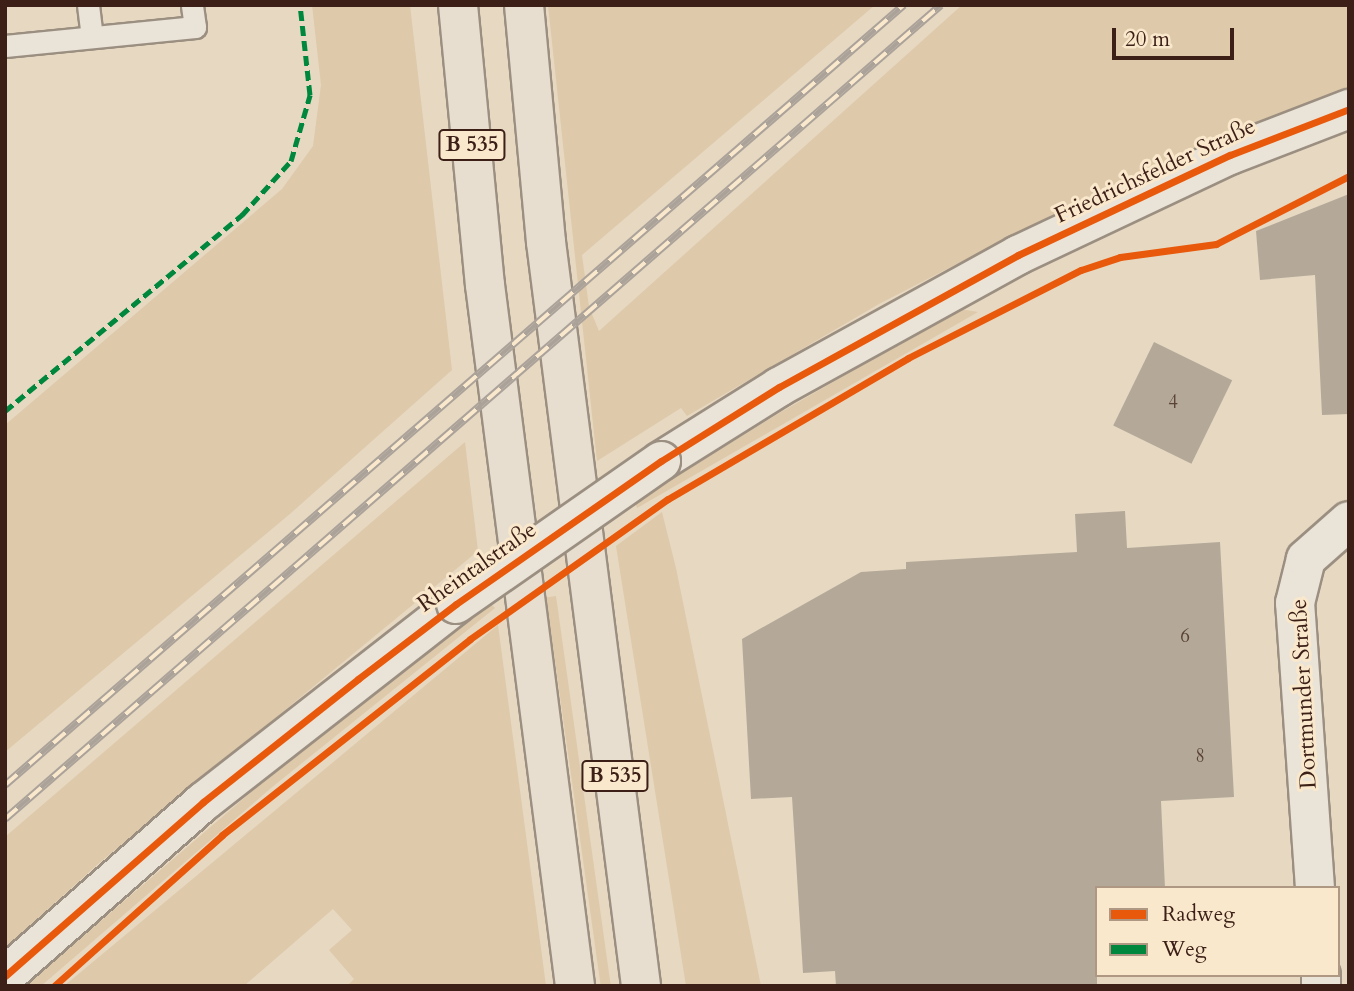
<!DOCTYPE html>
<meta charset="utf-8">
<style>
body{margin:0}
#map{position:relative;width:1354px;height:991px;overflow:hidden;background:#e7d8c1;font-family:Cardo,serif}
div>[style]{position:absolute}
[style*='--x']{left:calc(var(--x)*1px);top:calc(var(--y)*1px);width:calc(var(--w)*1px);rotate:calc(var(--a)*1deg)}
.green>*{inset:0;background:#dec9aa;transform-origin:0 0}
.building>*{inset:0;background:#b4a999;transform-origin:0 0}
.roads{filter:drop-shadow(2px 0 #9b8f81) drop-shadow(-2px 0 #9b8f81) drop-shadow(0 2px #9b8f81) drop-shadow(0 -2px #9b8f81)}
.service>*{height:21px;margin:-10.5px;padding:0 10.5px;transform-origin:10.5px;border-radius:10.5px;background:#eae3d7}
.minor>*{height:38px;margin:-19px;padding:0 19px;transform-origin:19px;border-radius:19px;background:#eae3d7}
.trunk>*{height:38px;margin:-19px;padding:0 19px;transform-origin:19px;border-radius:19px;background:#e7ded0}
.rail>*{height:8px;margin-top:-4px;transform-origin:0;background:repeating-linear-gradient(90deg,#fae8cc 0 16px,#aba299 0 32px);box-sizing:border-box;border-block:2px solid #aba299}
.bridges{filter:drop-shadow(2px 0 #9b8f81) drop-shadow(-2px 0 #9b8f81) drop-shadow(0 2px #9b8f81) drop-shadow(0 -2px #9b8f81)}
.minor-bridge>*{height:38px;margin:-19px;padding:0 19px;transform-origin:19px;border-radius:19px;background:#eae3d7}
.quiet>*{height:5px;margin-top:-2.5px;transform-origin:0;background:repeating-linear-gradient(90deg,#00873e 0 10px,transparent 0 15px)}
.cycleway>*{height:7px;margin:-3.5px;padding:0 3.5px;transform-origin:3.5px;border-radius:3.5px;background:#e8590c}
span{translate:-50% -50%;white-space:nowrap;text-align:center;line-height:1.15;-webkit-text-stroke:6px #fae8cc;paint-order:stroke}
.number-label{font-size:19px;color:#5a4238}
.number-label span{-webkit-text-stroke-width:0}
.shield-label span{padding:2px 5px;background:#fae8cc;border:2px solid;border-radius:5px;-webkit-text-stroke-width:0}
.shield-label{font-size:21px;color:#3c2017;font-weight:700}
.street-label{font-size:23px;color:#3c2017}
.frame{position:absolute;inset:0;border:7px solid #3c2017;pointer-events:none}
.legend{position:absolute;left:1095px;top:886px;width:245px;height:91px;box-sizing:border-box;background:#fae8cc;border:2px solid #ae9884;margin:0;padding:9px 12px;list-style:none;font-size:21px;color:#3c2017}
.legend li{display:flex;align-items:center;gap:14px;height:35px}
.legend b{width:35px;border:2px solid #ae9884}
.scale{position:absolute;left:1112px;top:28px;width:122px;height:32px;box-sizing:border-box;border:4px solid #3c2017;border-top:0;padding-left:9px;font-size:21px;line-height:24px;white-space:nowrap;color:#3c2017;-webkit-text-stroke:5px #fae8cc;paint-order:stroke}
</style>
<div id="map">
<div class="green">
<i style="clip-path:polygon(312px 5px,410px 5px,452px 370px,291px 513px,5px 752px,5px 425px,282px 189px,313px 146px,321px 85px)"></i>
<i style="clip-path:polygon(548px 5px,875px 5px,582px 255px,589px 307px,599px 331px,962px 5px,1349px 5px,1349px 88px,1081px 200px,879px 304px,687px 416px,681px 408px,597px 461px)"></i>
<i style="clip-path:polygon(960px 309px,978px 312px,637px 508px,635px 502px,776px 415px)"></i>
<i style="clip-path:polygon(465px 442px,478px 551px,98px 864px,5px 948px,5px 837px)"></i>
<i style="clip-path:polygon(662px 512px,676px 568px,761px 986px,686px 986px,616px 546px)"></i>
<i style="left:556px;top:596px;width:394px;height:10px;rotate:82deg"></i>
<i style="clip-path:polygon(491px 604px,495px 608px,271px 788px,41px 986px,25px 986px,313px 739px)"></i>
<i style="clip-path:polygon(498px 625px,546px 986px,347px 986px,354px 979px,329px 950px,352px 930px,333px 909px,244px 986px,64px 986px)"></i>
</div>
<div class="building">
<i style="clip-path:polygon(1349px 194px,1349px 414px,1322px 415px,1315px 275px,1260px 280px,1256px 231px)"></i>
<i style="left:1154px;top:342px;width:87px;height:93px;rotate:26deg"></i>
<i style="clip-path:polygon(1125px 511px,1127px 548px,1220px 542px,1234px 797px,1161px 801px,1165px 888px,1097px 888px,1097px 986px,836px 986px,835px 971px,803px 973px,792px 797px,751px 799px,742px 639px,861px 572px,906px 569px,906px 562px,1077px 552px,1075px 514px)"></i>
</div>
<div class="roads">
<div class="service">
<i style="--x:88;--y:5;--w:32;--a:83"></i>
<i style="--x:5;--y:46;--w:191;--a:-5.7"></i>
<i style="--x:195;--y:27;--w:22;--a:-98"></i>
</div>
<div class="minor">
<i style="--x:661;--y:461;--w:139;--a:-32.1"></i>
<i style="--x:779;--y:387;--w:273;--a:-28.9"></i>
<i style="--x:1018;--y:255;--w:234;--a:-25.3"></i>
<i style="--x:1230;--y:155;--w:128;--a:-21.1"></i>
<i style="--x:1315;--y:888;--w:286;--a:-94"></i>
<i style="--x:1295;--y:603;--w:45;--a:-76"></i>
<i style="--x:1306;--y:559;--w:57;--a:-41.5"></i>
<i style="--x:1321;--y:975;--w:11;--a:90"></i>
<i style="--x:5;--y:976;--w:264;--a:-41.3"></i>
<i style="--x:203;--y:802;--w:321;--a:-38"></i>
</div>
<div class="trunk">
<i style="--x:458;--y:5;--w:281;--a:84.5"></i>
<i style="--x:485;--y:285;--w:707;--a:82.68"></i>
<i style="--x:524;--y:5;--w:238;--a:84.7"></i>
<i style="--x:546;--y:242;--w:750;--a:82.72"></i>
</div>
</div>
<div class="rail">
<i style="--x:5;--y:785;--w:1190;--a:-40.95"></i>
<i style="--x:5;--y:819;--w:1240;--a:-41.01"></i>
</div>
<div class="bridges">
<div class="minor-bridge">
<i style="--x:456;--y:604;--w:250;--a:-34.9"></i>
</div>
</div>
<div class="quiet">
<i style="--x:5;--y:411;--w:308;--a:-39.6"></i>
<i style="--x:242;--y:215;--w:73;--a:-47.8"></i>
<i style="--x:291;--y:161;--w:69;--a:-73.9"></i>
<i style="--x:310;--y:95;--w:91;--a:-96.3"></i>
</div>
<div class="cycleway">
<i style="--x:5;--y:976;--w:264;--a:-41.3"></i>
<i style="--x:203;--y:802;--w:198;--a:-38.4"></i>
<i style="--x:358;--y:679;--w:123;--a:-37.4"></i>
<i style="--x:456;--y:604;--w:250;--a:-34.9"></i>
<i style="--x:661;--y:461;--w:139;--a:-32.1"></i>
<i style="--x:779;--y:387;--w:273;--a:-28.9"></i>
<i style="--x:1018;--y:255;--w:234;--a:-25.3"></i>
<i style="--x:1230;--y:155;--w:128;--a:-21.1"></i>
<i style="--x:54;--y:986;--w:226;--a:-41.9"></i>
<i style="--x:222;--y:835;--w:316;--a:-38.3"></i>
<i style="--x:470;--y:639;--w:242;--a:-35.3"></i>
<i style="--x:668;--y:499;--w:278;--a:-30.4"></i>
<i style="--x:908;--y:358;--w:194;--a:-27"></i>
<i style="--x:1081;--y:270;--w:41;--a:-18.4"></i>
<i style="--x:1120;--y:257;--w:97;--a:-7.7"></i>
<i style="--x:1216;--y:244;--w:149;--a:-27.1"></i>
</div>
<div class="number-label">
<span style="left:1173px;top:403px">4</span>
<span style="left:1185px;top:637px">6</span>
<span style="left:1200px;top:757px">8</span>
</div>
<div class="shield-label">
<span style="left:472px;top:145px">B 535</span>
<span style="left:615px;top:776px">B 535</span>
</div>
<div class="street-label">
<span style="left:1155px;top:171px;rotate:-25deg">Friedrichsfelder Straße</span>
<span style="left:477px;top:567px;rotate:-35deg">Rheintalstraße</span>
<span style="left:1304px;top:694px;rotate:-93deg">Dortmunder Straße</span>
</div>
<div class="frame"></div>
<ul class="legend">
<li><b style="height:9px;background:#e8590c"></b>Radweg</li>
<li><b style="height:9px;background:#00873e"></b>Weg</li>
</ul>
<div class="scale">20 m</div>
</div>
